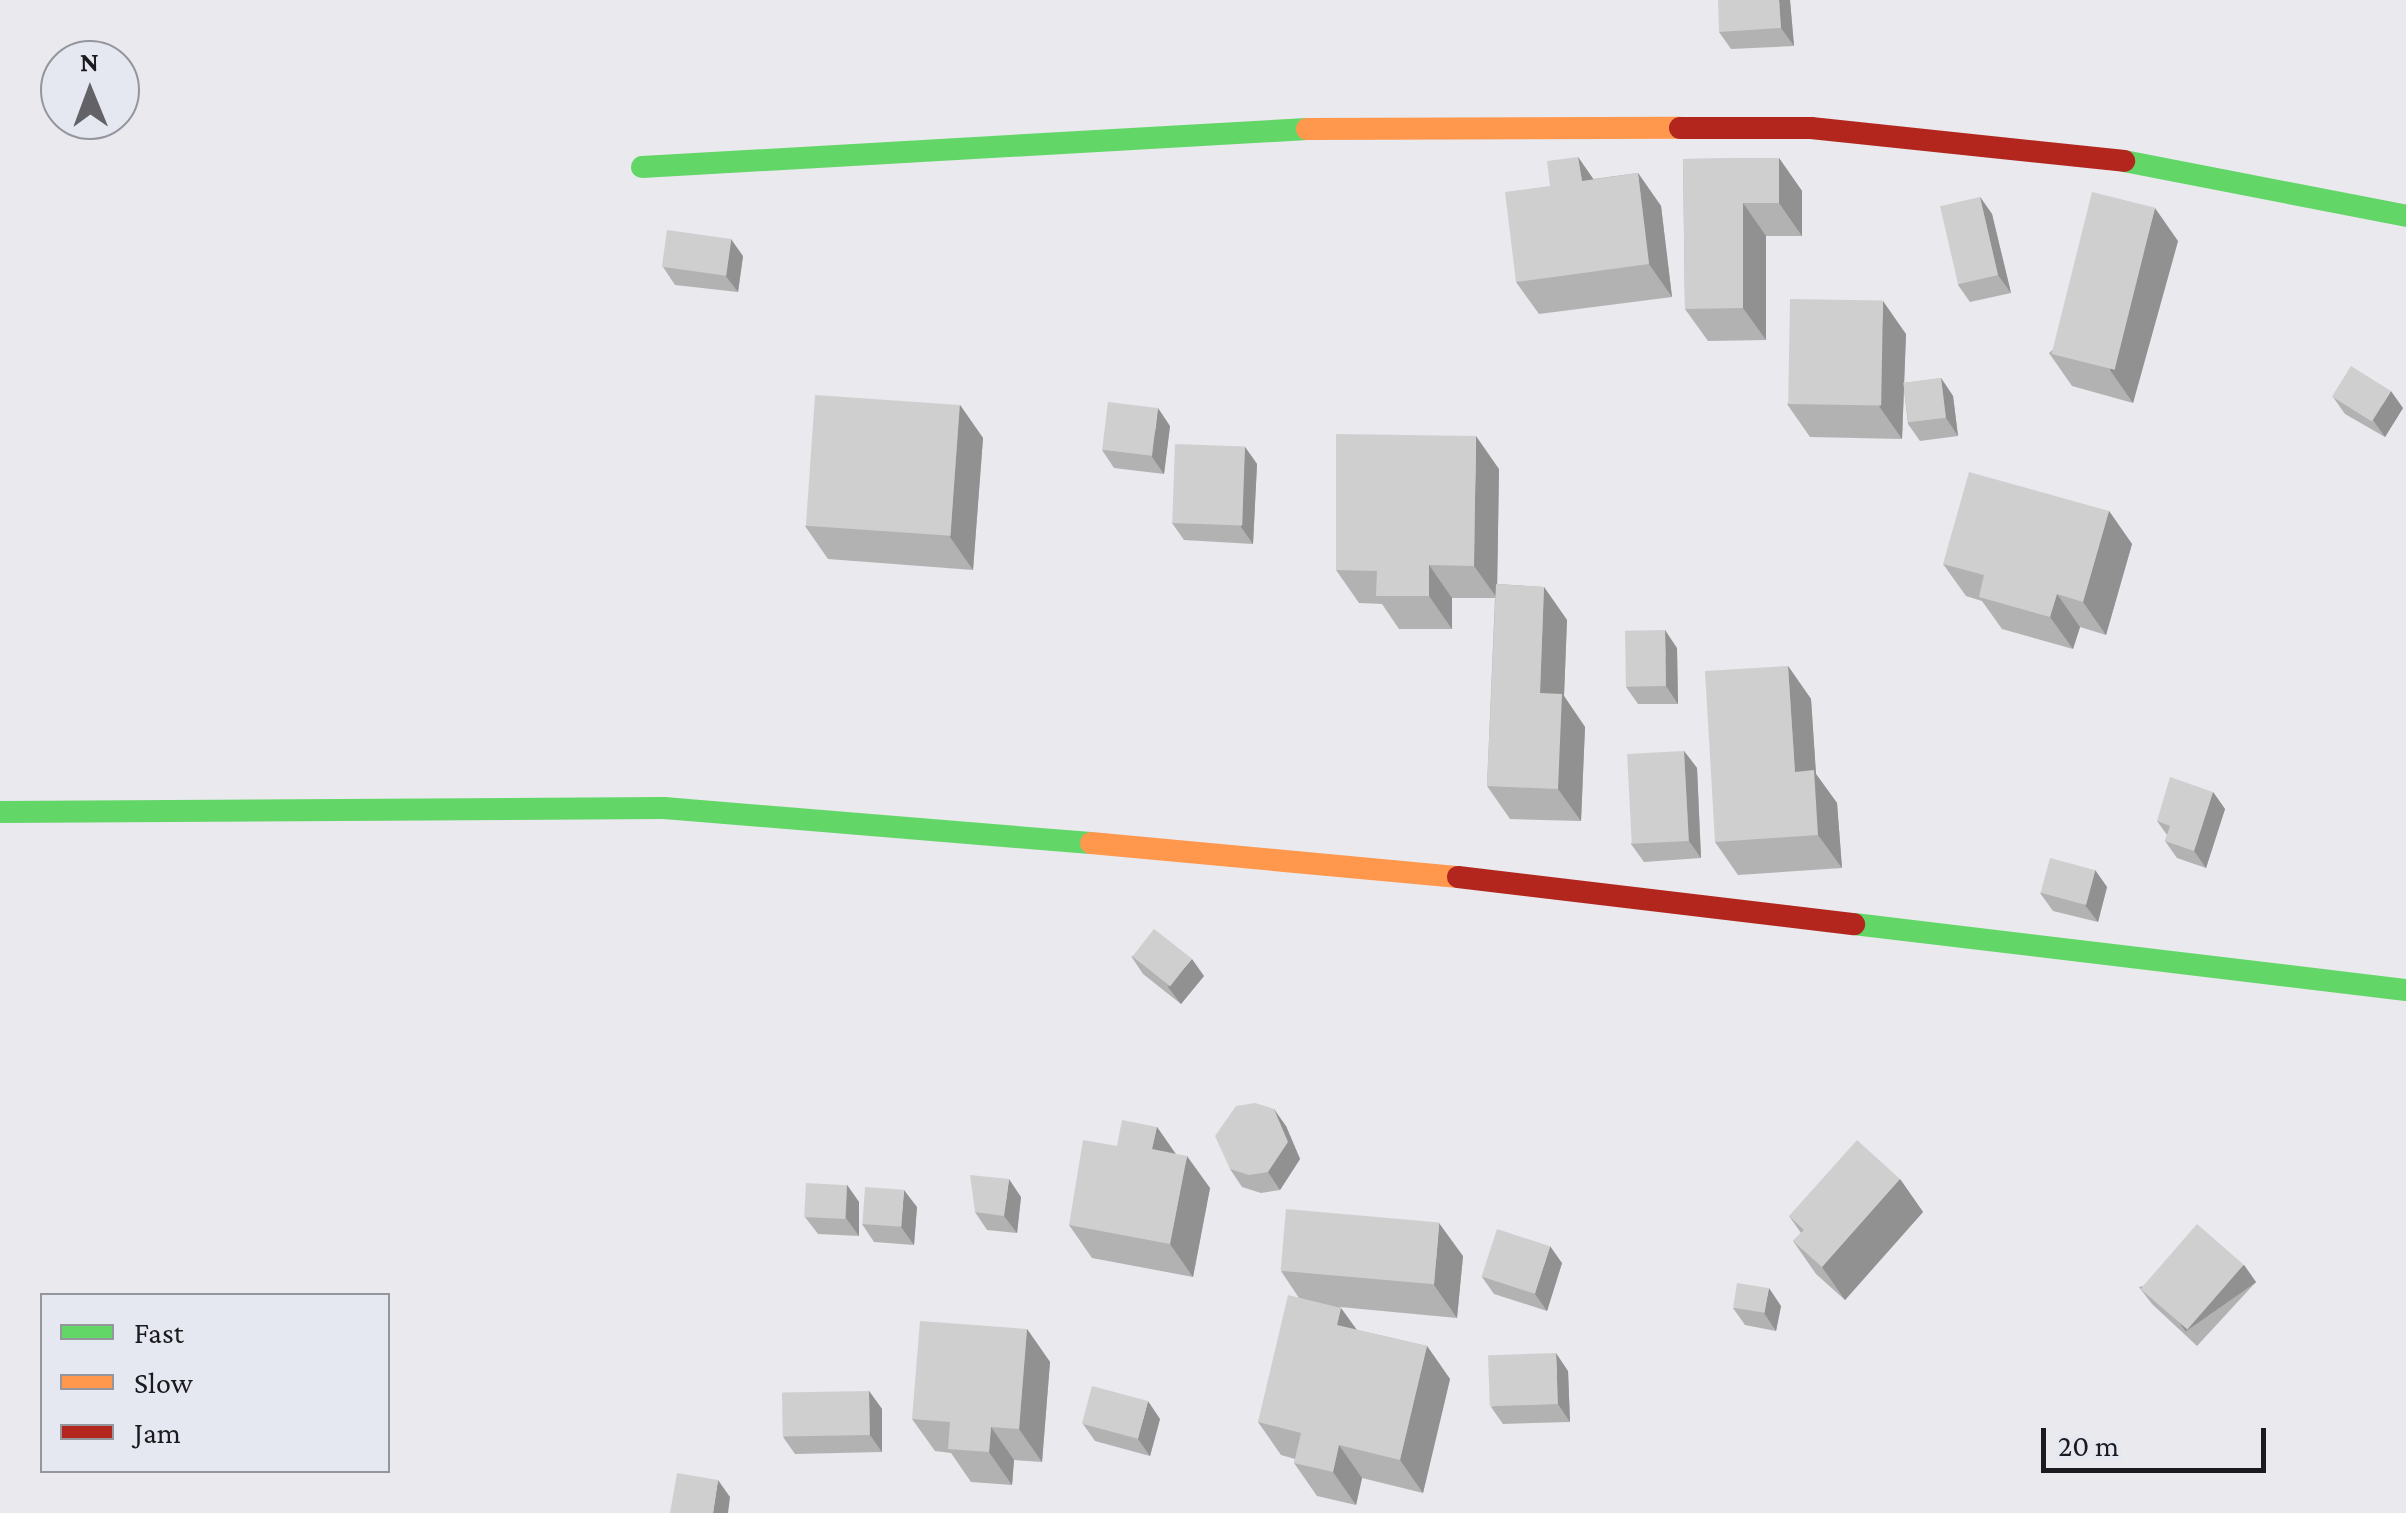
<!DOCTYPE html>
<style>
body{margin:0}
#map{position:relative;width:2406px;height:1513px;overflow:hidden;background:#e9e9ee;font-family:"Crimson Pro",serif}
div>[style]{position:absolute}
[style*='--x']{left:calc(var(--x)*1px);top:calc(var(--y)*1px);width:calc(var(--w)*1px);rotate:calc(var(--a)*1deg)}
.fast>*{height:22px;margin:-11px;padding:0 11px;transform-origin:11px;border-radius:11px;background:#63d668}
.slow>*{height:22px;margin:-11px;padding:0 11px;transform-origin:11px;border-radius:11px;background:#ff974d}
.jam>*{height:22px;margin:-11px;padding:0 11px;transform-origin:11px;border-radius:11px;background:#b3261e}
.wall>*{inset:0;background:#b3b2b3}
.shaded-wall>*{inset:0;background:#929192;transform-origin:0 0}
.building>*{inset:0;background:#d0cfd0;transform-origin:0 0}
span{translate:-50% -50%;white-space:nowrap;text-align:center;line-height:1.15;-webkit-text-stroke:10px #e6e8f1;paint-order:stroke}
.legend{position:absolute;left:40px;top:1293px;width:350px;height:180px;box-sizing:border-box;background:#e6e8f1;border:2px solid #95969d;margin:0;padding:12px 18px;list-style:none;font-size:30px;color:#1b1b1f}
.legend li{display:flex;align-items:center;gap:20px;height:50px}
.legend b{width:50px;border:2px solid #95969d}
.north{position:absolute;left:40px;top:40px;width:100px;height:100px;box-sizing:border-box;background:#e6e8f1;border:2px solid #95969d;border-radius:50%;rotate:359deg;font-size:28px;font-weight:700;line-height:40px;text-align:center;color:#1b1b1f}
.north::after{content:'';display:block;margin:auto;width:35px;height:45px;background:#636367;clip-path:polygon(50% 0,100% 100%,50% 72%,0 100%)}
.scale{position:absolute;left:2041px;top:1428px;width:225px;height:45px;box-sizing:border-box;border:5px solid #1b1b1f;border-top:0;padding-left:12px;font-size:30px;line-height:35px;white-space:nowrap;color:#1b1b1f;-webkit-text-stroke:8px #e6e8f1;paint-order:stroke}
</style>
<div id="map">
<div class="fast">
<i style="--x:2124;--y:161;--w:287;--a:11"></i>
<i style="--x:642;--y:167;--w:666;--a:-3.27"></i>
<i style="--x:0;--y:812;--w:664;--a:-0.35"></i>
<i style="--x:664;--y:808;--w:428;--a:4.7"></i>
<i style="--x:1854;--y:924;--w:556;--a:6.82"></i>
</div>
<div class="slow">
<i style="--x:1307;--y:129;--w:373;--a:-0.2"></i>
<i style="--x:1091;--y:843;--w:369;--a:5.3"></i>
</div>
<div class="jam">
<i style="--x:1680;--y:128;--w:131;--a:0"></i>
<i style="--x:1811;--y:128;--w:315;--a:6"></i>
<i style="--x:1458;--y:877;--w:399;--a:6.8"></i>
</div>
<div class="wall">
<i style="clip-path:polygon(1790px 0,1794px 46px,1731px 49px,1719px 32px)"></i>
<i style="clip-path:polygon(1578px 157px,1593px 179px,1638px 173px,1661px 206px,1672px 297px,1539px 314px,1516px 282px,1550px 186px)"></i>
<i style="clip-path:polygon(1779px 158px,1802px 191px,1802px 236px,1766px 236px,1766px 340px,1708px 341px,1685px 309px,1683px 159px)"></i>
<i style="clip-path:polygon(1980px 197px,1992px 214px,2011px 293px,1970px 302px,1958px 285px)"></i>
<i style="clip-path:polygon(2178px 241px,2133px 403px,2072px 386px,2049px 353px)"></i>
<i style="clip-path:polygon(743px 256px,738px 292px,675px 285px,663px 267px)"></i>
<i style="clip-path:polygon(1906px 334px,1904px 383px,1941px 378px,1953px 396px,1958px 436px,1920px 441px,1908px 424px,1904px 389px,1902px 439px,1810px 437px,1787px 404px)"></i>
<i style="clip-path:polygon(2333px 397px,2403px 408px,2385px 437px,2345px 414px)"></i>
<i style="clip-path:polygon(960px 405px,983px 438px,973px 570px,828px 559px,805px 526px)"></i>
<i style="clip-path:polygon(1170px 426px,1164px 474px,1114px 468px,1102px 450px)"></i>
<i style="clip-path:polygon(1245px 447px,1257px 464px,1253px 544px,1184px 540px,1172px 523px)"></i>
<i style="clip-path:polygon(1499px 469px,1497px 584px,1544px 587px,1567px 620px,1564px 696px,1585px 727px,1581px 821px,1510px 819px,1487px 786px,1495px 598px,1452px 598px,1452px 629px,1399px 629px,1382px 604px,1359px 603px,1336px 570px)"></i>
<i style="clip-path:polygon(2109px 511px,2132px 544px,2106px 635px,2080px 627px,2073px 649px,2002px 629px,1982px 601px,1966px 596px,1943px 564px)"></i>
<i style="clip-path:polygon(1677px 648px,1678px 704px,1638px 704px,1626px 687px)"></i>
<i style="clip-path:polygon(1788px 666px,1811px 699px,1816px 774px,1837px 803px,1842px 868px,1738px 875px,1715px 842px)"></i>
<i style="clip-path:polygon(1684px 751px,1697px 768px,1701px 858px,1644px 862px,1631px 844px)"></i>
<i style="clip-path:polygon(2213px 792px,2225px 809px,2206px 868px,2177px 858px,2165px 841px,2167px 835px,2157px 821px)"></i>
<i style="clip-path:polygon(2095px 870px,2107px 887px,2098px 922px,2053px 911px,2040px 893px)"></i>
<i style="clip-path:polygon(1131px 956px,1204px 976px,1181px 1004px,1143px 974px)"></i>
<i style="clip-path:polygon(1286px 1126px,1300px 1159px,1280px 1190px,1261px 1193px,1242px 1187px,1230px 1169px)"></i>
<i style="clip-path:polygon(1157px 1127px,1175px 1153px,1210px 1188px,1193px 1277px,1092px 1258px,1069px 1225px,1117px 1146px)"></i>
<i style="clip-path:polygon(1900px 1179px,1923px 1212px,1845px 1300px,1816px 1274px,1793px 1241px,1801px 1233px,1789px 1216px)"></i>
<i style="clip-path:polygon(847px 1185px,859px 1202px,859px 1236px,818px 1234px,805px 1217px)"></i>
<i style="clip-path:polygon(1021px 1197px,1017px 1233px,987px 1230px,975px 1212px)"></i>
<i style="clip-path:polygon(917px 1207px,914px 1245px,874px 1242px,862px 1224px)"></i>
<i style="clip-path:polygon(1463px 1256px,1457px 1318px,1340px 1307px,1357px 1330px,1427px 1346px,1450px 1379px,1423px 1493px,1362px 1478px,1356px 1505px,1317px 1496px,1294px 1463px,1295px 1459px,1281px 1455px,1258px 1422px,1299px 1298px,1281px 1271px)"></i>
<i style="clip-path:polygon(1562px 1263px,1547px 1311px,1494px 1294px,1482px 1277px)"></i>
<i style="clip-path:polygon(2244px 1265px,2256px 1282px,2197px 1346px,2152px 1304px,2139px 1287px)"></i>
<i style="clip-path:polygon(1781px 1306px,1776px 1331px,1745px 1325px,1733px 1308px)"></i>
<i style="clip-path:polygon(1027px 1329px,1050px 1362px,1042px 1462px,1014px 1460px,1012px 1485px,971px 1482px,951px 1453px,935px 1451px,912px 1419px)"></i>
<i style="clip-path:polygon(1568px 1371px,1570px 1422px,1503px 1424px,1491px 1407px)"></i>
<i style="clip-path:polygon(869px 1391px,882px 1409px,882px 1452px,795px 1454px,783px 1437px)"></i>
<i style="clip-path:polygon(1160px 1419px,1150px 1456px,1095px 1441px,1083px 1424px)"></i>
</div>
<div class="shaded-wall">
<i style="clip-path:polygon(1779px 0,1790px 0,1794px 46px,1781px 28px)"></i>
<i style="clip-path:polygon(1578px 157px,1601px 190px,1582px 181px)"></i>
<i style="clip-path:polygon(1779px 158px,1802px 191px,1802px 236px,1779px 203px)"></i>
<i style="clip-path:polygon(1638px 173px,1661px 206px,1672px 297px,1649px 264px)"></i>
<i style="clip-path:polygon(1980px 197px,1992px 214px,2011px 293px,1998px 275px)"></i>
<i style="clip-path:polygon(1743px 203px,1766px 236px,1766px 340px,1743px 308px)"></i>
<i style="clip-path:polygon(2155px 208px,2178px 241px,2133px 403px,2110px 370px)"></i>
<i style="clip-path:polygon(731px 239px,743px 256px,738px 292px,725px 275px)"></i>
<i style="clip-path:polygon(1883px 301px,1906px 334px,1902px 439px,1879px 406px)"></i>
<i style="clip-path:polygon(1941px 378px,1953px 396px,1958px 436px,1946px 418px)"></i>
<i style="clip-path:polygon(2391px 391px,2403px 408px,2385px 437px,2373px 420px)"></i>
<i style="clip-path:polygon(960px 405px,983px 438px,973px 570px,950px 537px)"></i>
<i style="clip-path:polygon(1158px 408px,1170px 426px,1164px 474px,1152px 457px)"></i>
<i style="clip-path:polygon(1476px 436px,1499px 469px,1497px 598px,1474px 566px)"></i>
<i style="clip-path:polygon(1245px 447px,1257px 464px,1253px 544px,1241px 527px)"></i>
<i style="clip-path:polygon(2109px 511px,2132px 544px,2106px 635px,2083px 602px)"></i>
<i style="clip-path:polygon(1429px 565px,1452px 598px,1452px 629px,1429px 596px)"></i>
<i style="clip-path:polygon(1544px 587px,1567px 620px,1564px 696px,1585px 727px,1581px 821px,1558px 789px,1540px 693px)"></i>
<i style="clip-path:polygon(2057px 594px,2080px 627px,2073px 649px,2050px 617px)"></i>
<i style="clip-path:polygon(1665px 630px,1677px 648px,1678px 704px,1666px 686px)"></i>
<i style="clip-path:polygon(1788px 666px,1811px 699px,1816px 774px,1837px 803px,1842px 868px,1818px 835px,1795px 772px)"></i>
<i style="clip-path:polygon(1684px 751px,1697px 768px,1701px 858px,1689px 841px)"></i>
<i style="clip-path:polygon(2213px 792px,2225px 809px,2206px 868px,2194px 851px)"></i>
<i style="clip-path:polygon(2095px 870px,2107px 887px,2098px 922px,2085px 905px)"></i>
<i style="clip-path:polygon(1192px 959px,1204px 976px,1181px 1004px,1168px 987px)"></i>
<i style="clip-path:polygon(1274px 1109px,1286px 1126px,1300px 1159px,1280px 1190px,1268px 1172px)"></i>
<i style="clip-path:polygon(1157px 1127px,1180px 1160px,1152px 1149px)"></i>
<i style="clip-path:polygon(1187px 1156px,1210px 1188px,1193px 1277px,1170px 1244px)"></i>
<i style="clip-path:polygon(1009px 1179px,1021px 1197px,1017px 1233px,1004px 1216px)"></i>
<i style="clip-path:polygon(1900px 1179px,1923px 1212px,1845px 1300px,1822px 1267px)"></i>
<i style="clip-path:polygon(847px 1185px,859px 1202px,859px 1236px,846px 1218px)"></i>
<i style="clip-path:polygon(904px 1190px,917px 1207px,914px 1245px,901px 1227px)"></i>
<i style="clip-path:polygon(1439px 1223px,1463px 1256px,1457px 1318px,1434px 1285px)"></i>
<i style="clip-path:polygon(1550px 1246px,1562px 1263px,1547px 1311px,1535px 1294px)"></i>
<i style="left:2244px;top:1265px;width:21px;height:86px;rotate:55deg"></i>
<i style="clip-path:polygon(1769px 1288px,1781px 1306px,1776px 1331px,1764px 1313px)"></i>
<i style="clip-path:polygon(1341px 1308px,1364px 1340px,1337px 1325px)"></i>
<i style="clip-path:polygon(1027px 1329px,1050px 1362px,1042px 1462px,1019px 1429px)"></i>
<i style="clip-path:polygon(1427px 1346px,1450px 1379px,1423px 1493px,1400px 1460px)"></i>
<i style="clip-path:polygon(1556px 1353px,1568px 1371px,1570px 1422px,1558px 1404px)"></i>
<i style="clip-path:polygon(869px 1391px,882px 1409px,882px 1452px,870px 1435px)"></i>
<i style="clip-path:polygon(1148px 1401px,1160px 1419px,1150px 1456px,1138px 1439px)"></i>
<i style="clip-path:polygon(991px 1427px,1014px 1460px,1012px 1485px,989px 1452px)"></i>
<i style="clip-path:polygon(1339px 1445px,1362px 1478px,1356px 1505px,1333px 1472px)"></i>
<i style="clip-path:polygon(718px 1480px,730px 1497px,728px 1513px,713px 1513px)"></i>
</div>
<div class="building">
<i style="clip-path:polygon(1718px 0,1779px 0,1781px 28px,1719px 32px)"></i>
<i style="clip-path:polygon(1578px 157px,1582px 181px,1638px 173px,1649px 264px,1516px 282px,1505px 192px,1550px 186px,1547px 161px)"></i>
<i style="clip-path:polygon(1779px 158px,1779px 203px,1743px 203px,1743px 308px,1685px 309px,1683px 159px)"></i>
<i style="left:2092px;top:192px;width:65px;height:167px;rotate:14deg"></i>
<i style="left:1980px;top:197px;width:80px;height:41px;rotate:77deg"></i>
<i style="left:667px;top:230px;width:65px;height:37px;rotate:8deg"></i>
<i style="left:1790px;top:299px;width:93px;height:105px;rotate:1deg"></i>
<i style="left:2351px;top:366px;width:47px;height:36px;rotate:32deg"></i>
<i style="left:1941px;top:378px;width:40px;height:38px;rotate:83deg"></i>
<i style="left:815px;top:395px;width:145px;height:131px;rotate:4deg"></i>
<i style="left:1108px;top:402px;width:50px;height:48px;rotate:7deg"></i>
<i style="clip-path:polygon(1336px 434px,1476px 436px,1474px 566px,1429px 565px,1429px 596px,1376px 596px,1377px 571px,1336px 570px)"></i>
<i style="left:1175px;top:444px;width:70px;height:79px;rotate:2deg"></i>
<i style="clip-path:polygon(1969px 472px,2109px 511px,2083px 602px,2057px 594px,2050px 617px,1979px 597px,1984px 575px,1943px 564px)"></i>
<i style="clip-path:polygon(1496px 584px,1544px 587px,1540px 693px,1562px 694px,1558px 789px,1487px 786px)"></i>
<i style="left:1665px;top:630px;width:56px;height:40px;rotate:89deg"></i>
<i style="clip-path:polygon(1788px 666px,1795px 772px,1814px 770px,1818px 835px,1715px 842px,1705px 671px)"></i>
<i style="left:1684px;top:751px;width:90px;height:57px;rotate:87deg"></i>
<i style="clip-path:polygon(2170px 777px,2213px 792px,2194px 851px,2165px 841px,2170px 826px,2157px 821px)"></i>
<i style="left:2050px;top:858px;width:47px;height:36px;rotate:15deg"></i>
<i style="left:1154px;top:929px;width:48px;height:35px;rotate:38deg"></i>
<i style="clip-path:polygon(1255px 1103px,1274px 1109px,1288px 1142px,1268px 1172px,1249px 1175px,1230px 1169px,1215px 1136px,1236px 1106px)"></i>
<i style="clip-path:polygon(1122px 1120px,1157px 1127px,1152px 1149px,1187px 1156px,1170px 1244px,1069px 1225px,1083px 1140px,1117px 1146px)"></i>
<i style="clip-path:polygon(1857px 1140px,1900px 1179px,1822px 1267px,1793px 1241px,1804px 1230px,1789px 1216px)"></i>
<i style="clip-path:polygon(970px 1175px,1009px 1179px,1004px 1216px,975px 1212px)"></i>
<i style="left:806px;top:1183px;width:41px;height:34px;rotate:3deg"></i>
<i style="left:865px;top:1187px;width:39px;height:37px;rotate:4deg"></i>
<i style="left:1286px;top:1209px;width:154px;height:62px;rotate:5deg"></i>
<i style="left:2197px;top:1224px;width:62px;height:86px;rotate:41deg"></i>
<i style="left:1497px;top:1229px;width:56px;height:50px;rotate:18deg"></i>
<i style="left:1737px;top:1283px;width:32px;height:25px;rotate:9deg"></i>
<i style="clip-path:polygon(1288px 1295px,1341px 1308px,1337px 1325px,1427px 1346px,1400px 1460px,1339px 1445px,1333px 1472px,1294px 1463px,1301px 1433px,1258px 1422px)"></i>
<i style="clip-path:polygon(920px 1321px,1027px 1329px,1019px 1429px,991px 1427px,989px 1452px,948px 1449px,950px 1422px,912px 1419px)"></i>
<i style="left:1556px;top:1353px;width:51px;height:68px;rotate:88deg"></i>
<i style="left:1092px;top:1386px;width:58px;height:39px;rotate:15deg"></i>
<i style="left:869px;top:1391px;width:44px;height:87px;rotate:89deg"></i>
<i style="clip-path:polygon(677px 1473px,718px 1480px,713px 1513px,670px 1513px)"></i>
</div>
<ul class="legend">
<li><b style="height:12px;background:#63d668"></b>Fast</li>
<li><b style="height:12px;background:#ff974d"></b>Slow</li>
<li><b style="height:12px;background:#b3261e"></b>Jam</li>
</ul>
<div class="north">N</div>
<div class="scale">20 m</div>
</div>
